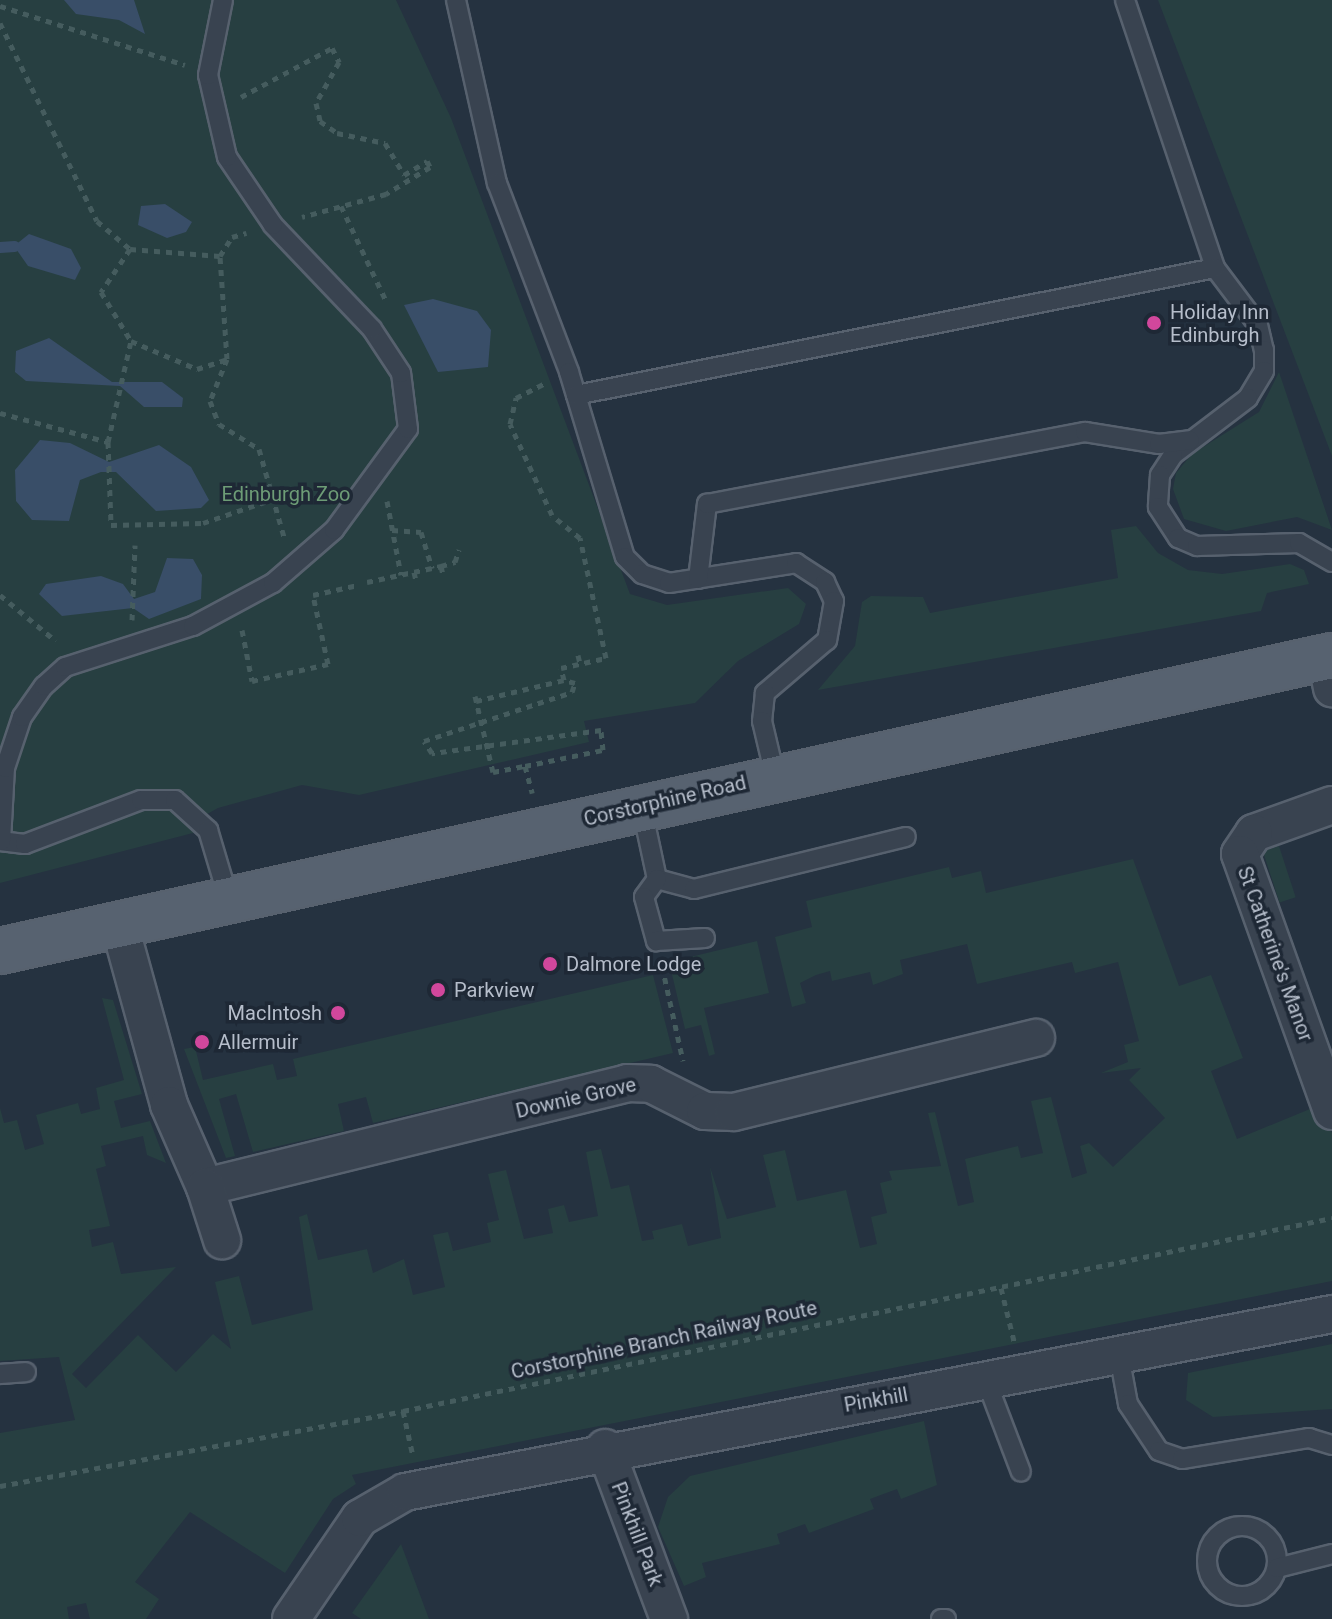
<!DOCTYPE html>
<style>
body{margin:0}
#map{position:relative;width:1332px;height:1619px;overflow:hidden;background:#253240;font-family:Roboto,sans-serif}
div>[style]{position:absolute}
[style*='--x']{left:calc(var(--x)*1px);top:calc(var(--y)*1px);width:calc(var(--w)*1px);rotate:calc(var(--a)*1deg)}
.green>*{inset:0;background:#273f41;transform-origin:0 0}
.water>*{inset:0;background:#394e68}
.stream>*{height:11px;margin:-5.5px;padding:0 5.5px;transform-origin:5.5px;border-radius:5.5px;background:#394e68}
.path>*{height:5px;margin-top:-2.5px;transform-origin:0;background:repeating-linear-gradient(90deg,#455c5e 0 6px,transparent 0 12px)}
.roads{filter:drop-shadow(2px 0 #57616e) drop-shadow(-2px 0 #57616e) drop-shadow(0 2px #57616e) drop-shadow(0 -2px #57616e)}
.service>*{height:18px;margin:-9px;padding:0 9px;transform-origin:9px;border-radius:9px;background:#394350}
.service>.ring{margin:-9px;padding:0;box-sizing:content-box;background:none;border:18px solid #394350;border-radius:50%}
.minor>*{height:36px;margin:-18px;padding:0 18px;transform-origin:18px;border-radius:18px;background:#394350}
.primary>*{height:44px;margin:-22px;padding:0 22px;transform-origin:22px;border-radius:22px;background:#576270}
.dots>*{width:22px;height:22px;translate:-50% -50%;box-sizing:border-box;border:4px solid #1e2835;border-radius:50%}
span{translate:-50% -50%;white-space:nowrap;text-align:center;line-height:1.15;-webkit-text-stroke:7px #1e2835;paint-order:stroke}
.poi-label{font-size:20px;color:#b6becb}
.left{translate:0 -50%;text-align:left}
.right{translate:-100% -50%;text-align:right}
.park-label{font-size:20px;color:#6d9c76}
.street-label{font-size:20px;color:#b6becb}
</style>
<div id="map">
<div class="green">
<i style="clip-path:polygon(0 0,396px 0,451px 118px,630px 594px,667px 605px,788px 588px,806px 604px,799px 624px,738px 661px,695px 703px,584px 721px,589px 742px,359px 795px,302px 785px,218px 808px,200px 818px,193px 833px,0 883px)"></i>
<i style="clip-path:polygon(1158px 0,1332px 0,1332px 456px)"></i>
<i style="clip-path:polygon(1279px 372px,1332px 530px,1297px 517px,1226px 531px,1184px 519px,1173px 489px,1176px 473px,1192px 454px,1259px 412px)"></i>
<i style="clip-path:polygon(1136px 526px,1158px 553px,1188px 570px,1222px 574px,1290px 564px,1304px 570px,1309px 584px,1267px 593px,1261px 611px,818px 690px,855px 646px,862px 602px,871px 596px,923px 597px,930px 613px,1118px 578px,1111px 530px)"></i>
<i style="left:1279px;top:846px;width:54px;height:17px;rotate:72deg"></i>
<i style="clip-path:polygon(1133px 859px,1179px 986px,1211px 975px,1243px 1058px,1211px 1071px,1237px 1139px,1322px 1104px,1332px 1133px,1332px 1281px,352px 1475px,356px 1484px,333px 1499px,285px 1573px,190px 1512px,135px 1582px,159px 1599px,146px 1619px,90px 1619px,86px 1603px,67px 1607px,69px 1619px,0 1619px,0 1433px,75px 1420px,59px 1357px,0 1361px,0 1108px,4px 1123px,17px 1120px,25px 1150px,44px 1144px,36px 1115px,78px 1103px,81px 1114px,100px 1109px,96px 1088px,124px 1080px,102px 998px,113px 1000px,142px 1094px,114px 1101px,121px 1128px,150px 1121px,166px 1163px,147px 1155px,143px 1136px,101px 1146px,106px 1166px,96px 1169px,110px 1226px,89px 1230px,92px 1247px,113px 1242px,121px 1274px,176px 1267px,72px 1374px,86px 1388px,138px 1335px,176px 1372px,213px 1334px,231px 1349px,215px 1282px,239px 1276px,252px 1325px,313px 1310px,299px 1217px,307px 1214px,318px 1260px,367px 1249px,373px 1273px,404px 1259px,413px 1295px,445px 1287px,433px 1235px,448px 1232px,453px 1251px,491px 1242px,487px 1223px,499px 1220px,488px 1174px,506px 1170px,524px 1239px,553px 1233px,548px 1209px,564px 1205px,569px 1222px,598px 1216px,586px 1152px,601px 1149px,611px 1189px,629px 1185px,642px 1241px,654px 1239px,652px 1231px,682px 1224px,688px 1246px,721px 1238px,710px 1167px,727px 1219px,776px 1207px,763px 1155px,785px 1150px,797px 1201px,846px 1190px,860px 1248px,877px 1244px,871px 1217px,887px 1213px,880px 1183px,892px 1180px,889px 1171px,941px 1166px,928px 1113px,935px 1112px,958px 1206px,974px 1202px,965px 1159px,1018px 1146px,1021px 1158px,1043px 1153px,1031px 1101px,1051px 1097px,1072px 1178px,1087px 1173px,1080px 1146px,1089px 1143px,1113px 1167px,1165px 1118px,1129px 1080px,1141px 1068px,1101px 1073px,1128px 1062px,1124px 1045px,1139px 1041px,1118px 962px,1075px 973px,1072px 962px,977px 984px,967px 944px,900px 960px,903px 974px,873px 985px,870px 972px,832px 981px,830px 971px,816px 975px,800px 983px,806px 1003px,792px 1007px,775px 937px,812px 927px,806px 901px,949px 867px,952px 878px,981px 871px,986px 893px)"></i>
<i style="clip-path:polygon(757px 941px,769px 993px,704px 1008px,715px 1054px,709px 1056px,701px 1025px,685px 1029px,669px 962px)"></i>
<i style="clip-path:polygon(653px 975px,673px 1053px,373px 1123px,366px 1097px,338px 1104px,344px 1131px,253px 1152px,236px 1094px,219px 1099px,235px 1156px,226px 1158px,184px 1049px,195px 1047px,203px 1080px,273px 1064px,277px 1080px,297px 1076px,293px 1059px)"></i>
<i style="clip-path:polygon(1332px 1344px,1332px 1409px,1213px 1417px,1186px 1400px,1188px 1373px)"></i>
<i style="clip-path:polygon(924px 1421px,937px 1485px,901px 1499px,897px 1489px,870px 1499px,874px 1509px,809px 1533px,805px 1524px,777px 1534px,780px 1544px,702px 1563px,706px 1577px,684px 1586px,658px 1527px,668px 1497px,690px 1476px)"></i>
<i style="clip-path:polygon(401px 1544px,429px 1619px,361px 1619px,352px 1613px)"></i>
</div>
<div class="water">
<i style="clip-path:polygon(64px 0,134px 0,145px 34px,119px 20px,76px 14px)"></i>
<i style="clip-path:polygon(165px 204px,192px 222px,186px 232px,167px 238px,138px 225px,141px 206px)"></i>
<i style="clip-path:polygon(29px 234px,71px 249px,81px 268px,75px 280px,28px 266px,14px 246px)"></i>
<i style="clip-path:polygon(433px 299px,477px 311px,491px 330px,488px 367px,438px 372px,404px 305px)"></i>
<i style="clip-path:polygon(49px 338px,112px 382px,162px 382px,183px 398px,182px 407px,144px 407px,120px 386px,26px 381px,15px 372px,16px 351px)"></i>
<i style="clip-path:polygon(40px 440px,70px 443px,109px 462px,159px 445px,191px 467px,209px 500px,201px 508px,156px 511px,116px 472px,101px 472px,80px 480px,69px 521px,32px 520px,16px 501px,15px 470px)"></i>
<i style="clip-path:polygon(167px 558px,193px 559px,202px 575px,201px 599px,149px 619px,133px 608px,62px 616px,39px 594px,46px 584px,101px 576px,123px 584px,134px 599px,155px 592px)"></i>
</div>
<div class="stream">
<i style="--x:0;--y:247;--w:14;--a:-4"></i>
</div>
<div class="path">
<i style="--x:0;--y:6;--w:194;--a:17.7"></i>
<i style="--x:0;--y:23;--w:220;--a:63.9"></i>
<i style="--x:97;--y:221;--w:43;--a:40.3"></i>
<i style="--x:130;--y:249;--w:52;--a:124"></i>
<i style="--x:101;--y:292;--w:57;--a:58.5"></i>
<i style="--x:131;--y:341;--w:72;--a:23"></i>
<i style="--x:197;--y:369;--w:32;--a:-18"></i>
<i style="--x:227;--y:359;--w:103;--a:-93.9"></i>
<i style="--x:220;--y:256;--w:22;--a:-58"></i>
<i style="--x:232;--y:237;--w:15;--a:-16"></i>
<i style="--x:241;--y:97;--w:103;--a:-28.3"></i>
<i style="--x:332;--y:48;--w:16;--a:63"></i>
<i style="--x:339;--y:62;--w:47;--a:119.3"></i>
<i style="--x:316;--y:103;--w:18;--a:77"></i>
<i style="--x:320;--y:121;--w:21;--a:35"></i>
<i style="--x:337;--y:133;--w:49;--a:11.8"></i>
<i style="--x:385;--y:143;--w:37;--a:59"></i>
<i style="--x:404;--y:175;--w:27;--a:-31"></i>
<i style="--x:427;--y:161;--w:7;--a:63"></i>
<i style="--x:430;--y:167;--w:52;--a:148.5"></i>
<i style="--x:386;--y:194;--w:87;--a:164.7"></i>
<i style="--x:341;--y:206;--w:107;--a:64.6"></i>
<i style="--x:130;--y:249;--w:90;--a:4.4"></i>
<i style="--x:227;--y:359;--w:45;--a:112"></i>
<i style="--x:210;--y:401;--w:25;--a:69"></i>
<i style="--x:219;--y:424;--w:47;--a:32"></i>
<i style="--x:259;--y:449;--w:95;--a:74.1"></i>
<i style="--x:0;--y:413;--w:112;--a:15"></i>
<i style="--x:108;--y:442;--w:83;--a:87.9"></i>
<i style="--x:111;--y:525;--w:92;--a:-1.2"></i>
<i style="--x:203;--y:523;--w:74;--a:-18.9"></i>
<i style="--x:108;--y:442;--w:104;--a:-77.2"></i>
<i style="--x:387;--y:501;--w:75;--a:79.3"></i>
<i style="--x:392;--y:530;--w:29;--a:4"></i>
<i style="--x:421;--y:532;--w:38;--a:73"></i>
<i style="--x:441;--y:566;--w:15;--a:-16"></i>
<i style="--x:455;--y:562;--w:13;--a:-72"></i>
<i style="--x:414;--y:572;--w:9;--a:77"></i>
<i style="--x:367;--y:582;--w:76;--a:-12.2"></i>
<i style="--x:441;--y:566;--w:9;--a:77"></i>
<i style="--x:0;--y:595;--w:72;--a:39.4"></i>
<i style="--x:132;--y:620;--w:75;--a:-87.7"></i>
<i style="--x:242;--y:630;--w:52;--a:78.9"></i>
<i style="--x:252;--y:681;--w:78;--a:-12.6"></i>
<i style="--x:328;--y:664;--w:71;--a:-102.3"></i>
<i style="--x:313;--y:595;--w:46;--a:-12.5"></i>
<i style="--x:578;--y:655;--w:9;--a:77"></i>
<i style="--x:475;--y:696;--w:78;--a:76.7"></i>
<i style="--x:493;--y:772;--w:33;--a:-11"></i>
<i style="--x:525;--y:766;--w:28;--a:75"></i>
<i style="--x:476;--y:701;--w:90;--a:-13.4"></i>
<i style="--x:525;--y:766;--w:80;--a:-11.6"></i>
<i style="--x:603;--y:750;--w:20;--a:-96"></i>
<i style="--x:601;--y:730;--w:171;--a:172.2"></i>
<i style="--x:432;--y:753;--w:14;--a:-124"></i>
<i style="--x:424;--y:741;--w:156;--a:-18.3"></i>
<i style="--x:572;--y:692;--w:9;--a:-72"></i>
<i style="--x:575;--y:683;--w:11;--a:-165"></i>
<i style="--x:564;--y:680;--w:12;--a:-104"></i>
<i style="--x:561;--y:668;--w:46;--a:-12.5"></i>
<i style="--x:606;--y:658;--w:123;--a:-102.2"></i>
<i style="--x:580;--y:538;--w:36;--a:-141"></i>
<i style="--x:552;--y:515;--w:100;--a:-114.8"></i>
<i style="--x:510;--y:424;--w:27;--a:-77"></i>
<i style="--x:516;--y:398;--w:34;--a:-27"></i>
<i style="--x:662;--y:966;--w:97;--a:77.5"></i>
<i style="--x:1001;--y:1288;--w:55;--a:76.2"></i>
<i style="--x:403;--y:1411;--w:46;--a:77.5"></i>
<i style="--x:0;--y:1486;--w:410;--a:-10.5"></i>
<i style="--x:403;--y:1411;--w:949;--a:-11.74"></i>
</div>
<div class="roads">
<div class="service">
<i style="--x:456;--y:0;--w:188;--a:77.4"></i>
<i style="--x:497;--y:183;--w:202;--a:69.1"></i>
<i style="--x:569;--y:372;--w:193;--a:73.2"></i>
<i style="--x:625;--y:557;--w:24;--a:45"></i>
<i style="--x:642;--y:574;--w:28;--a:18"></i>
<i style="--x:669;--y:583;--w:129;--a:-8.9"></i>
<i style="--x:796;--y:563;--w:35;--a:33"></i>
<i style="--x:825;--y:582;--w:21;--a:65"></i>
<i style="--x:834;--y:601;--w:40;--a:100"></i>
<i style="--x:827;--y:640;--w:82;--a:139.5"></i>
<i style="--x:765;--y:693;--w:28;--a:96"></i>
<i style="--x:762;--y:721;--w:57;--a:76.7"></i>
<i style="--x:1125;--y:0;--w:283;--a:71.4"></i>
<i style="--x:1215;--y:268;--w:71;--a:53"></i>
<i style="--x:1258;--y:325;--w:26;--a:77"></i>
<i style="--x:1264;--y:350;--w:21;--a:90"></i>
<i style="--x:1264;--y:371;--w:31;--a:121"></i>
<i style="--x:1248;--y:398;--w:94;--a:142.8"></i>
<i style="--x:1173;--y:455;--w:24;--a:123"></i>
<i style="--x:1160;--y:475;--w:32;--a:94"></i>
<i style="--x:1158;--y:507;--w:37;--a:57"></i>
<i style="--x:1178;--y:538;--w:21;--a:23"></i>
<i style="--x:1197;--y:546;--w:102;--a:-1.7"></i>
<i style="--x:1299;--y:543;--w:38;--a:30"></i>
<i style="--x:576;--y:395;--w:651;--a:-11.24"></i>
<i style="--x:698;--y:579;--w:76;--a:-83.2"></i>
<i style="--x:707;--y:504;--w:385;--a:-10.8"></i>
<i style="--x:1085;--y:432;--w:75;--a:9.2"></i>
<i style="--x:1159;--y:444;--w:31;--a:-7"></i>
<i style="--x:642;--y:809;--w:72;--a:77.9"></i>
<i style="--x:657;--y:879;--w:38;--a:15"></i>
<i style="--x:694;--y:889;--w:218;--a:-13.8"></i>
<i style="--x:0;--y:841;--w:25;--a:7"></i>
<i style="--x:25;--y:844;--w:124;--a:-20.8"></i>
<i style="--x:141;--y:800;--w:34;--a:0"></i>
<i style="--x:175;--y:800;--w:45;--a:42.3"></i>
<i style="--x:208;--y:830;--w:70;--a:73.4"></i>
<i style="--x:1;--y:841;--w:73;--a:-86.9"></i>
<i style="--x:5;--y:768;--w:54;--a:-71.6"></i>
<i style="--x:22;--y:717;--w:38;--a:-55"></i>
<i style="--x:44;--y:686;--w:28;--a:-42"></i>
<i style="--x:65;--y:667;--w:134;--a:-17.8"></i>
<i style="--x:193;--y:626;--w:91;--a:-28.3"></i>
<i style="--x:273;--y:583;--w:81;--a:-41"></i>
<i style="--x:334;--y:530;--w:125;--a:-53.8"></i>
<i style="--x:408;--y:429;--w:56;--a:-97.1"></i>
<i style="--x:401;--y:373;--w:53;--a:-123.4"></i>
<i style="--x:372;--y:329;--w:144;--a:-133.6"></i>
<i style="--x:273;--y:225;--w:82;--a:-124.1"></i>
<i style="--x:227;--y:157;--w:84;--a:-103"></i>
<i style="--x:208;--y:75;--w:76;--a:-78.7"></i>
<i style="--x:657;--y:879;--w:22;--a:126"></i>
<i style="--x:644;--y:897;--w:46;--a:74.7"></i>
<i style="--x:656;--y:941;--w:49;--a:-3.5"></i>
<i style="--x:1119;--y:1355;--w:50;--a:79.6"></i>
<i style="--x:1128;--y:1404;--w:56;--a:56.6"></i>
<i style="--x:1159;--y:1451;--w:24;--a:19"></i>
<i style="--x:1182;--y:1459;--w:129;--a:-9.4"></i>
<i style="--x:1309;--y:1438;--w:24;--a:17"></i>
<i style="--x:0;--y:1374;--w:26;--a:-4"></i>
<i style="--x:986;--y:1380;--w:98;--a:69.2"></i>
<i class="ring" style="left:1207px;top:1526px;width:52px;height:52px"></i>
<i style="--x:1277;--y:1568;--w:57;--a:-14.3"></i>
<i style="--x:941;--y:1619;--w:5;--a:0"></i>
</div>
<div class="minor">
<i style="--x:1326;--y:657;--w:32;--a:79"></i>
<i style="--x:1332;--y:805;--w:83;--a:160.3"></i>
<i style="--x:1254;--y:833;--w:25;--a:124"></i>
<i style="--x:1240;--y:854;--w:273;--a:70.3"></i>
<i style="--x:119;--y:923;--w:189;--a:74.6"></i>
<i style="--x:169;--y:1105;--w:90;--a:66.3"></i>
<i style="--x:205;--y:1187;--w:435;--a:-13.8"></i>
<i style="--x:627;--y:1083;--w:24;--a:2"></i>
<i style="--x:651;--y:1084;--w:60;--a:26.6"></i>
<i style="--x:705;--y:1111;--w:29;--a:2"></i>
<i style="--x:734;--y:1112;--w:311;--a:-13.8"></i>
<i style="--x:205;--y:1187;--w:56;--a:72.2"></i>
<i style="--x:605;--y:1448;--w:183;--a:69.5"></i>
<i style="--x:291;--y:1619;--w:122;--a:-55.7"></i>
<i style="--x:360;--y:1518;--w:52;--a:-30"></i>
<i style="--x:405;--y:1492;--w:944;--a:-10.87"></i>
</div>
<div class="primary">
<i style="--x:0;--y:951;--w:1364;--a:-12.49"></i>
</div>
</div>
<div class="dots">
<i style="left:1154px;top:323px;background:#d1479c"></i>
<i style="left:550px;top:964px;background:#d1479c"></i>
<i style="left:438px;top:990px;background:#d1479c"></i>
<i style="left:338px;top:1013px;background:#d1479c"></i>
<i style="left:202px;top:1042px;background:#d1479c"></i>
</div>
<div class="poi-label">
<span class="left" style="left:1170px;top:324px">Holiday Inn<br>Edinburgh</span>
<span class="left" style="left:566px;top:964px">Dalmore Lodge</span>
<span class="left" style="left:454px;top:990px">Parkview</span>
<span class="right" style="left:322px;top:1013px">MacIntosh</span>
<span class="left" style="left:218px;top:1042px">Allermuir</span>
</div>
<div class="park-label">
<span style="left:286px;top:494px">Edinburgh Zoo</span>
</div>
<div class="street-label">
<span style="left:665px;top:801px;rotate:-13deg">Corstorphine Road</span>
<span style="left:1275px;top:954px;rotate:70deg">St Catherine's Manor</span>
<span style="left:576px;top:1098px;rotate:-13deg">Downie Grove</span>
<span style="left:664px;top:1340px;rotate:-12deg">Corstorphine Branch Railway Route</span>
<span style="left:876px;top:1400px;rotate:-10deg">Pinkhill</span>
<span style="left:637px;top:1534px;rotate:69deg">Pinkhill Park</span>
</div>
</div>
